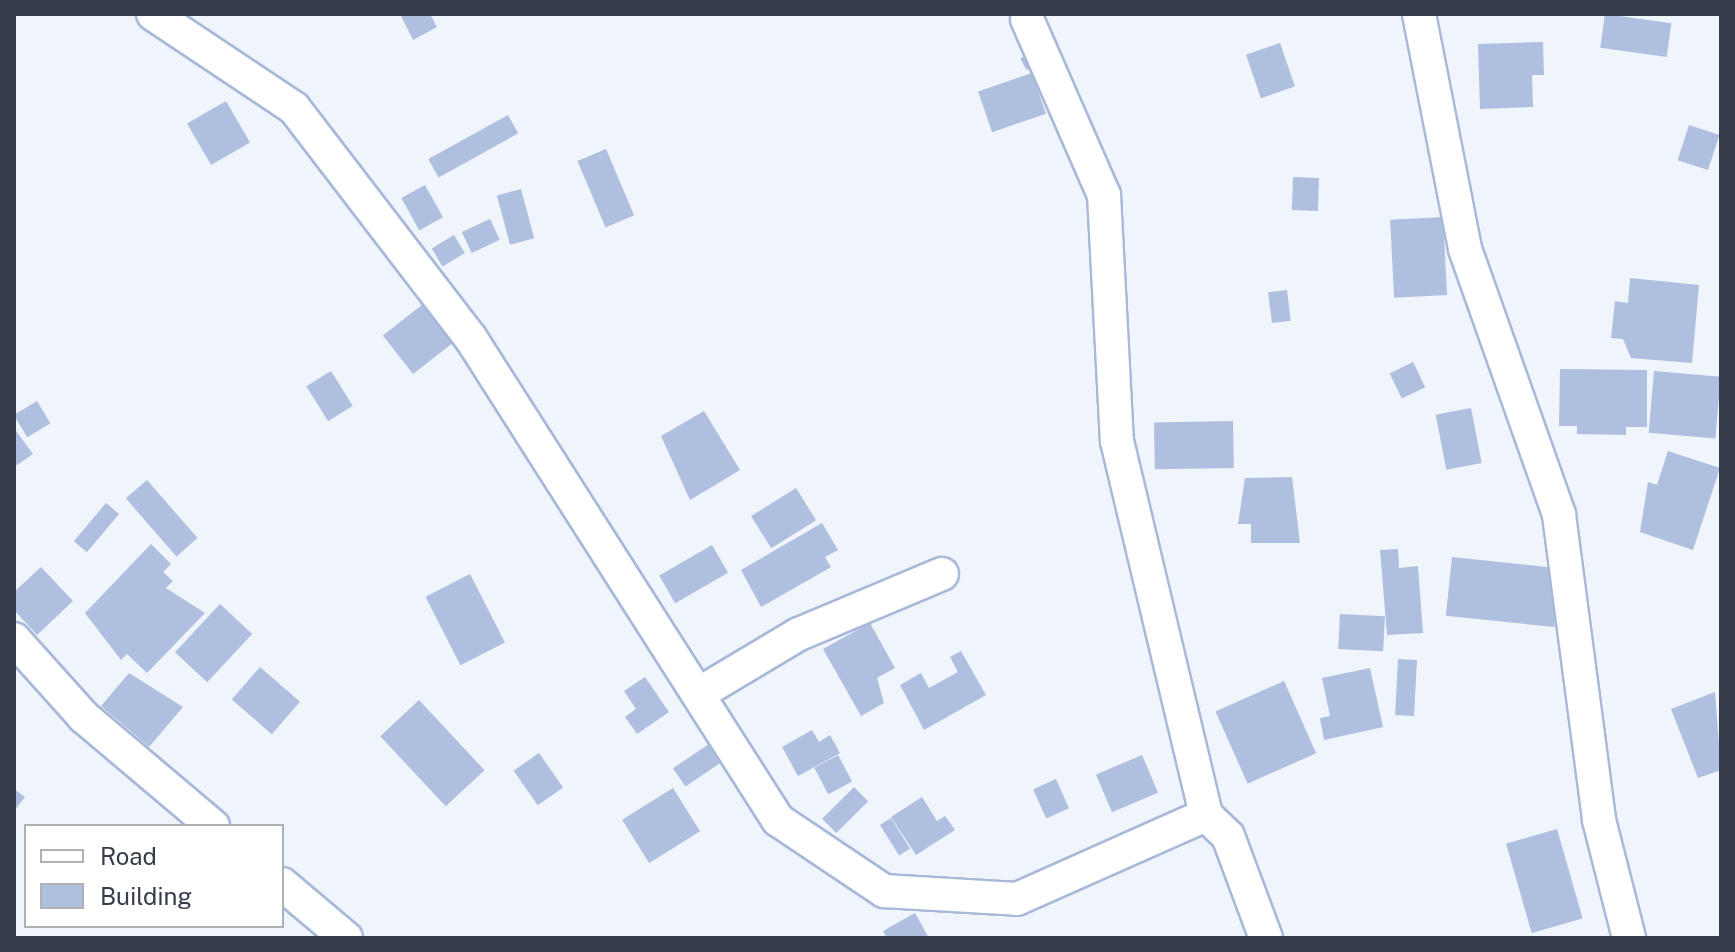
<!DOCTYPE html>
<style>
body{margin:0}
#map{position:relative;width:1735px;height:952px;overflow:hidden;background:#f0f4fb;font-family:"Public Sans",sans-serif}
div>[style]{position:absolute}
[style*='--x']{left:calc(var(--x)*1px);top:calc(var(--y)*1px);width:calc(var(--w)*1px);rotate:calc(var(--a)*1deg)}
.building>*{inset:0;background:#afbfe0;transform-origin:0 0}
.roads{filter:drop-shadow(2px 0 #a8b8d8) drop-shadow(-2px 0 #a8b8d8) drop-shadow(0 2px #a8b8d8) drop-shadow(0 -2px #a8b8d8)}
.minor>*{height:32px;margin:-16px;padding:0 16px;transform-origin:16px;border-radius:16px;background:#fff}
span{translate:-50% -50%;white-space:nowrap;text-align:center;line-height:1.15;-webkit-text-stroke:6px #fff;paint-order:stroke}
.frame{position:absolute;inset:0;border:16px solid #353c49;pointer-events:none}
.legend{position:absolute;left:24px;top:824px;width:260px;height:104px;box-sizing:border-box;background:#fff;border:2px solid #aeb1b6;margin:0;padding:10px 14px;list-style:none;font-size:24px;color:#353c49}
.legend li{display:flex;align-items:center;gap:16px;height:40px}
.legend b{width:40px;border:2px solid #aeb1b6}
</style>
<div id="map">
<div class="building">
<i style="clip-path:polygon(400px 14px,430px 14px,437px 27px,413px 40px)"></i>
<i style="left:1605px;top:14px;width:67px;height:34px;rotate:8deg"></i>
<i style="clip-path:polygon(1543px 42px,1544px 75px,1532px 75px,1533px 107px,1480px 109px,1478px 44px)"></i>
<i style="left:1280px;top:43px;width:46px;height:36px;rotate:71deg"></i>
<i style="left:1036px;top:50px;width:13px;height:18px;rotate:61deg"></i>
<i style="left:1032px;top:73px;width:43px;height:57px;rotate:71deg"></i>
<i style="left:226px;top:101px;width:48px;height:45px;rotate:60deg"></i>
<i style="left:508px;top:115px;width:21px;height:91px;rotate:61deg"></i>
<i style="left:1689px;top:125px;width:32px;height:37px;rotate:18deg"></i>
<i style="left:606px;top:149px;width:72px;height:31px;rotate:67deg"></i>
<i style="left:1293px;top:177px;width:26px;height:33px;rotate:2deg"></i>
<i style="left:425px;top:185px;width:37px;height:27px;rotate:61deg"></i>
<i style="left:521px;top:189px;width:51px;height:25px;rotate:75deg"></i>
<i style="left:1443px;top:217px;width:78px;height:53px;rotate:87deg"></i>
<i style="left:490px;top:219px;width:23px;height:31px;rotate:65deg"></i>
<i style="left:454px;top:235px;width:21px;height:26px;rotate:59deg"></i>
<i style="clip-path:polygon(1630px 278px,1699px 285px,1692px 363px,1631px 358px,1623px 339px,1611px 338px,1615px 301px,1628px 303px)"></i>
<i style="left:1287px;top:290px;width:31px;height:19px;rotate:83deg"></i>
<i style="left:427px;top:301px;width:49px;height:56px;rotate:52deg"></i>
<i style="left:1413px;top:362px;width:28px;height:26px;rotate:64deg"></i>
<i style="clip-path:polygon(1560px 369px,1647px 370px,1647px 427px,1626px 427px,1626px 435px,1577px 434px,1577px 426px,1559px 426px)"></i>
<i style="left:331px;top:371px;width:41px;height:29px;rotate:58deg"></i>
<i style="left:1654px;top:371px;width:67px;height:62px;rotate:5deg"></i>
<i style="left:37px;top:401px;width:26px;height:27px;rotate:59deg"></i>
<i style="left:1471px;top:408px;width:56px;height:36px;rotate:79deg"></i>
<i style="clip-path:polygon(704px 411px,740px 470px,690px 500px,661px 436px)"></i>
<i style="left:1233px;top:421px;width:47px;height:79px;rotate:89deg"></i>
<i style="clip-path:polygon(14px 428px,33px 454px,14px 467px)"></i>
<i style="clip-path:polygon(1668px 451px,1720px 468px,1693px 550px,1640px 532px,1648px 482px,1657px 485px)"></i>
<i style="clip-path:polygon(1292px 477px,1300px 543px,1251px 543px,1251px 524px,1238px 524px,1245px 478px)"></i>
<i style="left:147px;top:480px;width:77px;height:28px;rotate:49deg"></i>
<i style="left:796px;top:488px;width:38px;height:53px;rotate:58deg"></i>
<i style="left:106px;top:503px;width:17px;height:50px;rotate:40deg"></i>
<i style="clip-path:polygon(822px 523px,838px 550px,825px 557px,831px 567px,761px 607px,741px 570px)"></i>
<i style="clip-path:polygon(151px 544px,171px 564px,163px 572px,173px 581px,166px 588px,205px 613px,147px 673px,127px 654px,121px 660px,85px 613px)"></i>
<i style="left:712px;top:545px;width:32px;height:61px;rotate:60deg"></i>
<i style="clip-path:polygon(1398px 549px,1399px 568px,1418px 566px,1423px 633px,1387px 635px,1380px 550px)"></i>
<i style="left:1452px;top:557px;width:109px;height:59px;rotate:6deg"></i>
<i style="clip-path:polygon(41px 567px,73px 601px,37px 635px,14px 610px,14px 592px)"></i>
<i style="left:470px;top:574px;width:77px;height:50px;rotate:63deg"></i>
<i style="left:220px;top:604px;width:44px;height:66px;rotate:43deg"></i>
<i style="left:1340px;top:614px;width:45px;height:35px;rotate:3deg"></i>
<i style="clip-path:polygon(870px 623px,895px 668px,877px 678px,884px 703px,861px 716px,823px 649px)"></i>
<i style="clip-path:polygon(961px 651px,986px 695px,924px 730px,900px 685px,921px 673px,929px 688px,958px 672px,950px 657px)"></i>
<i style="left:1398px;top:659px;width:19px;height:56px;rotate:3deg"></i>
<i style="left:260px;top:667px;width:53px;height:43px;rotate:41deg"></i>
<i style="clip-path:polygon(1370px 668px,1383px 727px,1324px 740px,1320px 718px,1330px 716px,1322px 678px)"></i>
<i style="clip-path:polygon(129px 673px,183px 707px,149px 747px,101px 706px)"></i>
<i style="clip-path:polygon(645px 677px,669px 712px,637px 734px,625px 717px,636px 709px,624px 691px)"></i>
<i style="left:1284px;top:681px;width:79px;height:75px;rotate:66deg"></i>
<i style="clip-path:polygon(1715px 692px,1721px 770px,1698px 778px,1671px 709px)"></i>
<i style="left:419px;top:700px;width:96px;height:53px;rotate:47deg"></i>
<i style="clip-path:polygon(812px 730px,819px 742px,830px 735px,840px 753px,798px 776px,782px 747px)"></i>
<i style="left:712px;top:742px;width:22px;height:47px;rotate:56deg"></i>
<i style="left:539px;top:753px;width:42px;height:31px;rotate:55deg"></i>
<i style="left:838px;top:755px;width:30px;height:27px;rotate:62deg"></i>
<i style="left:1142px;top:755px;width:41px;height:50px;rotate:67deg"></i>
<i style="left:1056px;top:779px;width:32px;height:25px;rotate:66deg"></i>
<i style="left:854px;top:787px;width:20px;height:45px;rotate:45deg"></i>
<i style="left:673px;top:788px;width:51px;height:60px;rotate:58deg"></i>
<i style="clip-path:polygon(14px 789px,25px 797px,14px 811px)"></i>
<i style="clip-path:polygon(922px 797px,937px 821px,945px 816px,955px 830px,916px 855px,891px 817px)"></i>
<i style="left:891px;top:818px;width:36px;height:13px;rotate:58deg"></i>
<i style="left:1557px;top:829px;width:93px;height:53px;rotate:74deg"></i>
<i style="clip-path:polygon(915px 913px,929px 938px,887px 938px,883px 931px)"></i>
</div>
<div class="roads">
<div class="minor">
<i style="--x:153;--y:14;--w:169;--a:33.7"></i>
<i style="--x:294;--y:108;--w:289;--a:52.5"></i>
<i style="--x:470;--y:337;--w:573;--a:57.48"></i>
<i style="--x:778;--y:820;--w:128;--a:33.8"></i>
<i style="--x:884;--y:891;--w:133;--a:3.4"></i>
<i style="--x:1017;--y:899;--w:207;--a:-24"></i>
<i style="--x:1419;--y:14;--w:239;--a:78.9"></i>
<i style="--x:1465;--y:249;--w:282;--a:70.5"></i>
<i style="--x:1559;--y:515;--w:308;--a:82.5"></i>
<i style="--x:1599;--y:820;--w:122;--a:75.7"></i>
<i style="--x:1027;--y:19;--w:192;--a:66.4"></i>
<i style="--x:1104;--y:195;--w:246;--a:87"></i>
<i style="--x:1117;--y:441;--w:384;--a:76.6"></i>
<i style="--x:1206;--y:815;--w:30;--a:44"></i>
<i style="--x:1228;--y:836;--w:109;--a:69.6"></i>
<i style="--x:14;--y:639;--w:105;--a:48.1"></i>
<i style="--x:84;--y:717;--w:169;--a:40.2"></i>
<i style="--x:700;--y:693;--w:115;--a:-30.8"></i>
<i style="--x:799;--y:634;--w:155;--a:-22.8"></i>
<i style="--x:282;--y:884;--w:84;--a:40.2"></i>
</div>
</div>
<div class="frame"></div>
<ul class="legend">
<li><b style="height:10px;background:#fff"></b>Road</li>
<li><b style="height:22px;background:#afbfe0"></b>Building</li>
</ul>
</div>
